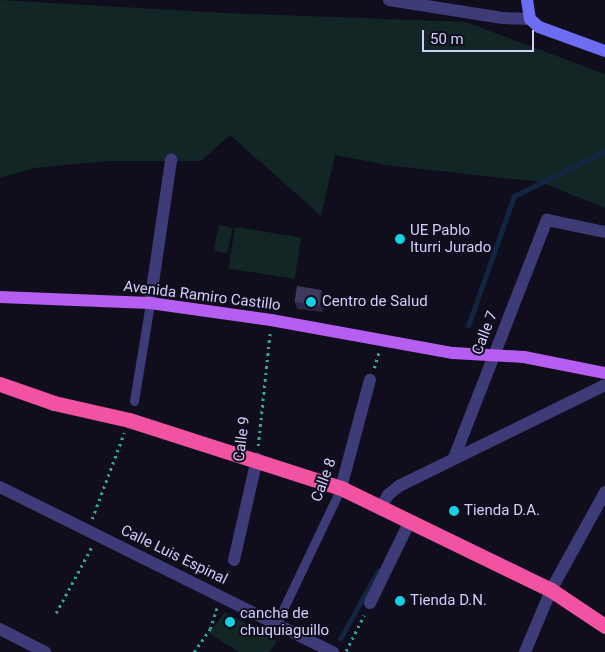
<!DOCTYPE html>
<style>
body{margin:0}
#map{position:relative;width:605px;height:652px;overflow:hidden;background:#100d1d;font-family:Roboto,sans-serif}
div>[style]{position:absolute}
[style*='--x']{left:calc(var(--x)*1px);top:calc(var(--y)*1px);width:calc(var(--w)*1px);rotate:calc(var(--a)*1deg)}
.green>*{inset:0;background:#112625;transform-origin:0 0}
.stream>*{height:4.5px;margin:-2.25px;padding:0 2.25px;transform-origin:2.25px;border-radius:2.25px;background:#122642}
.path>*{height:2.5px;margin-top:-1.25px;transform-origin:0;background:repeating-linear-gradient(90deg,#37a69c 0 2.5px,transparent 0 6.5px)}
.lane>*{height:9px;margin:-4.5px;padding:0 4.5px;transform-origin:4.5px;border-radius:4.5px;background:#3d3c78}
.street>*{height:12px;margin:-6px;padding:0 6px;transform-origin:6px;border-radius:6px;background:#3d3c78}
.secondary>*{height:12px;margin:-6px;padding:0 6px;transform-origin:6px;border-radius:6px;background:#6d6df3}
.primary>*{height:12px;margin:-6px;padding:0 6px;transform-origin:6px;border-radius:6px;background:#b75ef2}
.highway>*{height:15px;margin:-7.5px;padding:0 7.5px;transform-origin:7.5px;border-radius:7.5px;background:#f153a2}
.wall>*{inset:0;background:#2d2849}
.shaded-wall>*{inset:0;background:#1a1530}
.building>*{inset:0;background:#3f395c;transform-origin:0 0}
.dots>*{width:14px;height:14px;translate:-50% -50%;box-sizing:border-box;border:2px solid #100d1d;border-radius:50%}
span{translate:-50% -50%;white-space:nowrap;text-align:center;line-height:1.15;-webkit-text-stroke:4px #100d1d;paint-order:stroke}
.poi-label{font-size:15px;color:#d2cefb}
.left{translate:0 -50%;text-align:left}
.street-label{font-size:15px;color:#d2cefb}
.scale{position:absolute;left:422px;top:30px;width:112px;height:22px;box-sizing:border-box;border:2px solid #d2cefb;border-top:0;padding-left:6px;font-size:15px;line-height:18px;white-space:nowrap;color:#d2cefb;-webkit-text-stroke:4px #100d1d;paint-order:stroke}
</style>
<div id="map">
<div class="green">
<i style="clip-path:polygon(0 0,225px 13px,466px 22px,605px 74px,605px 208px,540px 182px,387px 165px,335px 155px,321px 216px,230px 135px,201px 161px,107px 161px,34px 168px,0 178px)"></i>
<i style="left:219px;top:225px;width:14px;height:26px;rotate:12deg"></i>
<i style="left:235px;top:227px;width:67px;height:42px;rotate:9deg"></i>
<i style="clip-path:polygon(225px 612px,277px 641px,269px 652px,239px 652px,209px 633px)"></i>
</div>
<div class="stream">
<i style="--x:468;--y:326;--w:138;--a:-70.5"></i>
<i style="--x:514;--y:196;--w:102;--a:-26.3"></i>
<i style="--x:340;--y:639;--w:78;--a:-60.8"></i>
</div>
<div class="path">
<i style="--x:374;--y:368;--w:17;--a:-73"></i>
<i style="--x:258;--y:446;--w:115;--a:-84"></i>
<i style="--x:92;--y:519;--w:92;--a:-69.6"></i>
<i style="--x:223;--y:584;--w:14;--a:-65"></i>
<i style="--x:56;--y:613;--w:74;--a:-61.7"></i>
<i style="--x:346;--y:651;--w:40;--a:-63.4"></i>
<i style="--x:194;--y:652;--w:28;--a:-55"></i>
<i style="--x:210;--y:629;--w:22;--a:-72"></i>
</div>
<div class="lane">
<i style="--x:134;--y:401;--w:99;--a:-80.7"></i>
<i style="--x:277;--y:622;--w:148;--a:-64.5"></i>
</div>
<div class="street">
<i style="--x:389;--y:0;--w:115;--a:9"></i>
<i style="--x:503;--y:18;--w:27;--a:2"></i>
<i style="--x:150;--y:303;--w:145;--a:-81.6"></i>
<i style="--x:454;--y:458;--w:256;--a:-68.7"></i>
<i style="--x:547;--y:220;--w:59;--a:11.7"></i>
<i style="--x:0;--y:487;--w:372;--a:26.4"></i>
<i style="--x:341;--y:488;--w:112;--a:-75"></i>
<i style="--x:381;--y:507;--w:14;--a:-60"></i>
<i style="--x:388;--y:495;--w:14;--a:-39"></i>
<i style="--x:399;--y:486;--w:229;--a:-26.1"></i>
<i style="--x:234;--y:560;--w:104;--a:-77.2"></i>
<i style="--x:370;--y:603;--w:91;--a:-64"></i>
<i style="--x:0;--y:629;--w:51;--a:27.1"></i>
<i style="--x:525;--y:652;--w:67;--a:-67.2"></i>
<i style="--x:551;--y:590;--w:112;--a:-61.1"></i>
</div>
<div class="secondary">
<i style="--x:527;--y:0;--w:19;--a:81"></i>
<i style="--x:530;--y:19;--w:12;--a:42"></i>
<i style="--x:539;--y:27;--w:70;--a:20"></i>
</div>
<div class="primary">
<i style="--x:0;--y:297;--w:150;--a:2.3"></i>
<i style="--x:150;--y:303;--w:122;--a:8"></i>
<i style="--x:271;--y:320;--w:185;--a:10.3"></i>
<i style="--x:453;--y:353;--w:71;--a:3.2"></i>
<i style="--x:524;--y:357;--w:83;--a:11.2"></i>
</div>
<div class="highway">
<i style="--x:0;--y:384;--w:57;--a:19.4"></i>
<i style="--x:54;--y:403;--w:77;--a:12.8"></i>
<i style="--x:129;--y:420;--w:223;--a:17.8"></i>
<i style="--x:341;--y:488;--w:233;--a:25.9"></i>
<i style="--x:551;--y:590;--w:65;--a:33.7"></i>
</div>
<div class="wall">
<i style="clip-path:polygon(325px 296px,323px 312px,297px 309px,295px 302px)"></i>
</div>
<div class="shaded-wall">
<i style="clip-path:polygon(322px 290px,325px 296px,323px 312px,320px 306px)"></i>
</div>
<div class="building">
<i style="left:297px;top:286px;width:25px;height:16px;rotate:9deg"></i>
</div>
<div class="dots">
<i style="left:400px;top:239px;background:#13d2e2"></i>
<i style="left:311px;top:302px;background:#13d2e2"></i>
<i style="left:454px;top:511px;background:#13d2e2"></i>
<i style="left:400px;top:601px;background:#13d2e2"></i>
<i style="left:230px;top:622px;background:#13d2e2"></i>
</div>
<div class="poi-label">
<span class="left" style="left:410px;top:239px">UE Pablo<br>Iturri Jurado</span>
<span class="left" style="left:322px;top:302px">Centro de Salud</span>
<span class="left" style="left:464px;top:511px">Tienda D.A.</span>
<span class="left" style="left:410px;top:601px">Tienda D.N.</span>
<span class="left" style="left:240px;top:622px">cancha de<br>chuquiaguillo</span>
</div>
<div class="street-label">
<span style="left:202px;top:296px;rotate:7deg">Avenida Ramiro Castillo</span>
<span style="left:485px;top:333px;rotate:-69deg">Calle 7</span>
<span style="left:242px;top:439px;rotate:-83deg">Calle 9</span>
<span style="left:324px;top:480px;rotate:-70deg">Calle 8</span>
<span style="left:174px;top:555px;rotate:26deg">Calle Luis Espinal</span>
</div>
<div class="scale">50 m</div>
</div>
